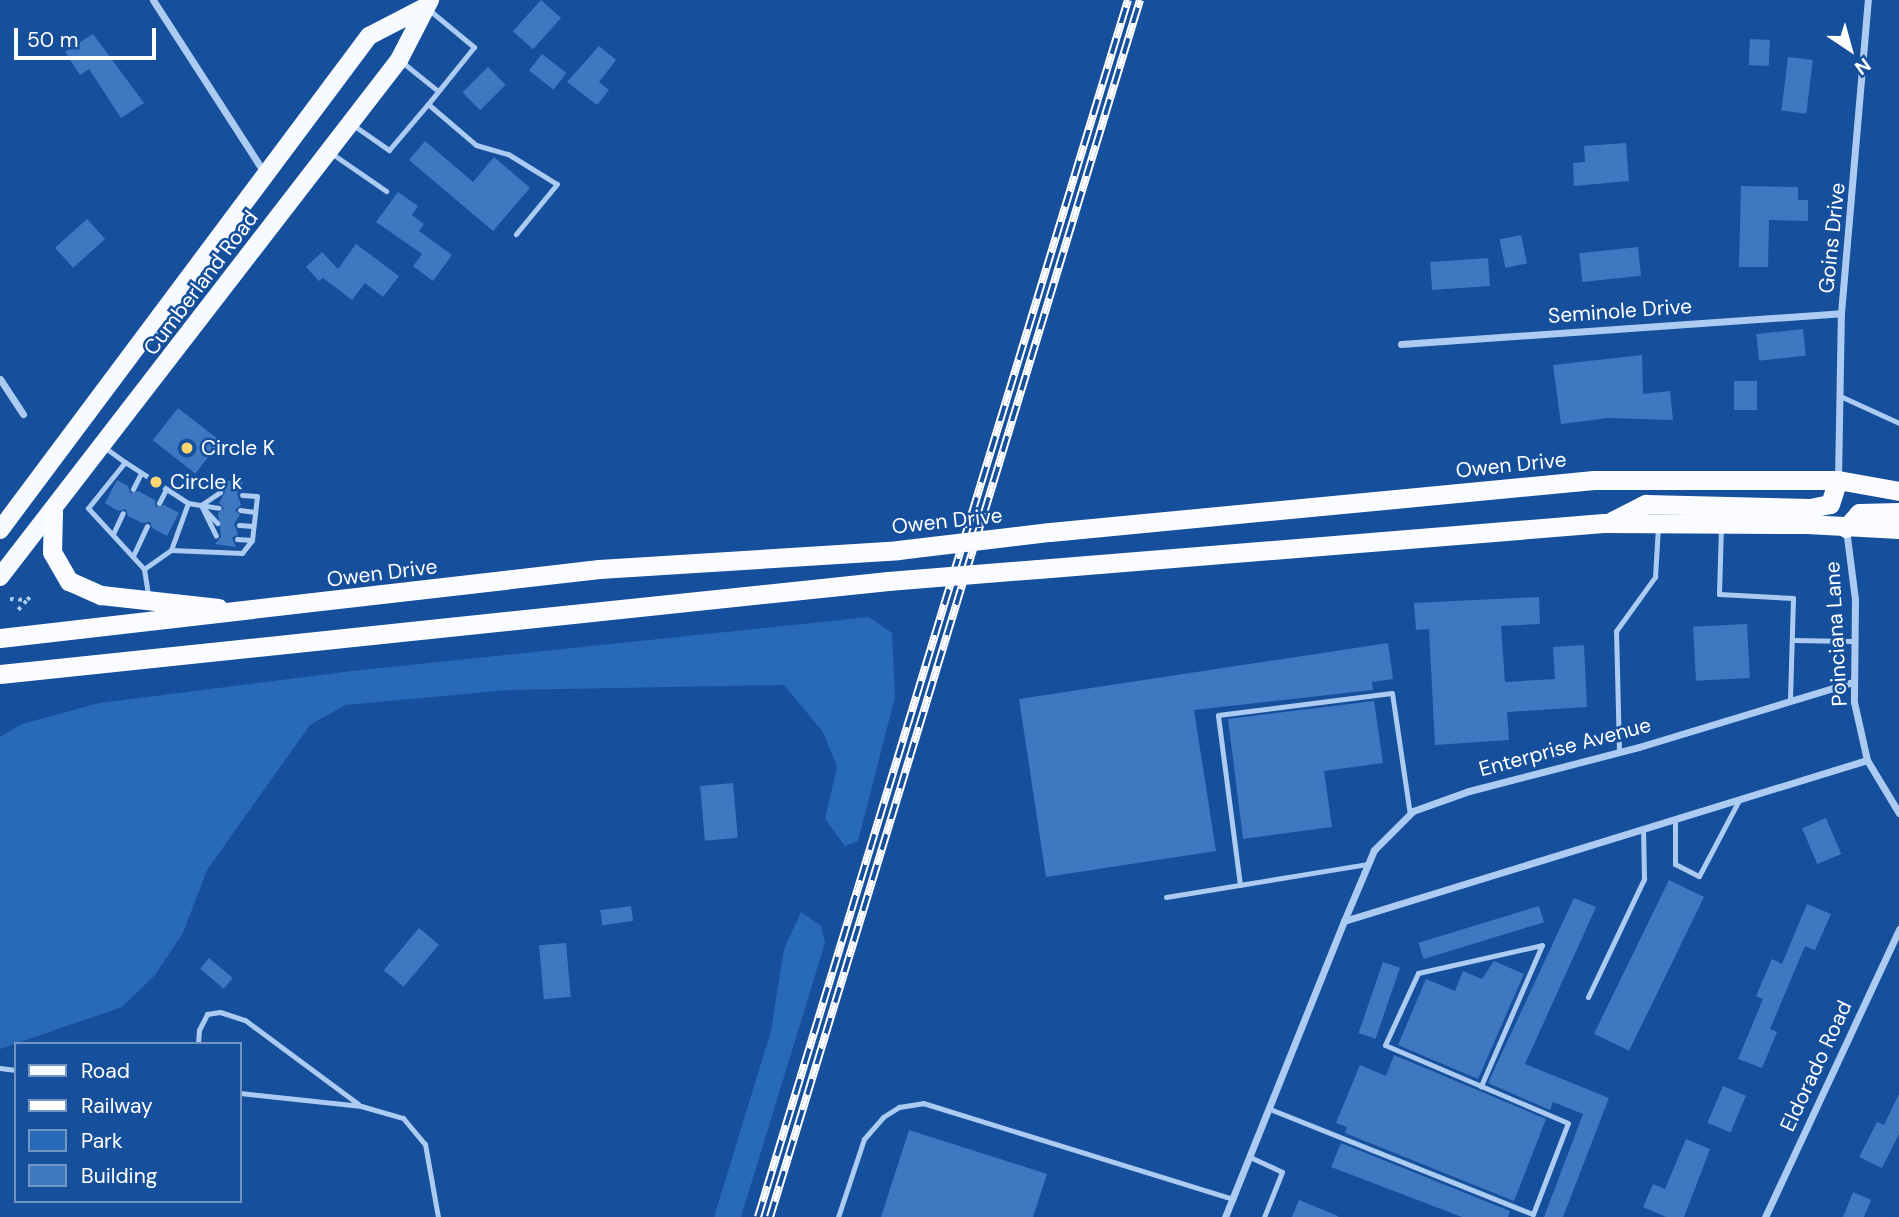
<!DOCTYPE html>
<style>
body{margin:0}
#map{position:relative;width:1899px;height:1217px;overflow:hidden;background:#164f9b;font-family:"DM Sans",sans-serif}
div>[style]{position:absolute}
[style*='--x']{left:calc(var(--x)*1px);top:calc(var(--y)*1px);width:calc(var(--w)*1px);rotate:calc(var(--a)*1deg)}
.green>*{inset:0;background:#2969b9}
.building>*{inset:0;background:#3f78c1;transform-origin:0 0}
.path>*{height:3.5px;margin-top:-1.75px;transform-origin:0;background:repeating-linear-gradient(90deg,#accbf2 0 3.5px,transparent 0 8.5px)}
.service>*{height:5px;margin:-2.5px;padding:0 2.5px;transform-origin:2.5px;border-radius:2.5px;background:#accbf2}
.minor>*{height:7px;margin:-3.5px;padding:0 3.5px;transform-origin:3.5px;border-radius:3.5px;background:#accbf2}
.primary>*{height:18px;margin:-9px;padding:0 9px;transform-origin:9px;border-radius:9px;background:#f7faff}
.trunk>*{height:19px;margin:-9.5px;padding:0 9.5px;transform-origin:9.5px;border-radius:9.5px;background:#fbfcff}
.rail>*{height:8px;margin-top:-4px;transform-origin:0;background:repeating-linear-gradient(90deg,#164f9b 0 16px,#fff 0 32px);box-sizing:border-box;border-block:2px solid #fff}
.trunk-bridge>*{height:19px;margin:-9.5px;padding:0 9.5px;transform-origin:9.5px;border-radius:9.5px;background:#fbfcff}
.dots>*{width:19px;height:19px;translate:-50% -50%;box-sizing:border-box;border:4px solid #164f9b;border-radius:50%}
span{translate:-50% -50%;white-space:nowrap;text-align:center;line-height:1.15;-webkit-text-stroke:5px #164f9b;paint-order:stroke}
.street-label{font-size:21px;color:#fff}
.poi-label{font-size:21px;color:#fff}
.left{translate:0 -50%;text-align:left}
.legend{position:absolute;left:14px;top:1042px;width:228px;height:161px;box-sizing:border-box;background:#164f9b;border:2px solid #7395c3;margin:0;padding:9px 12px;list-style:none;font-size:21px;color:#fff}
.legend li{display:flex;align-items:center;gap:14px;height:35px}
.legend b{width:35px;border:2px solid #7395c3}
.north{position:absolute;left:1815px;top:14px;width:70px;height:70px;-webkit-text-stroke:5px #164f9b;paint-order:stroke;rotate:144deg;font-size:19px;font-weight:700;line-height:28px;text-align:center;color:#fff}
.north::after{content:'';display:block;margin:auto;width:24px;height:32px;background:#fff;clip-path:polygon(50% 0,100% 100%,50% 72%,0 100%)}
.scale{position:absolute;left:14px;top:28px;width:142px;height:32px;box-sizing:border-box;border:4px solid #fff;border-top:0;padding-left:9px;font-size:21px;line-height:24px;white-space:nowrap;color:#fff;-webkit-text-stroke:5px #164f9b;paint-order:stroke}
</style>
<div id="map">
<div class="green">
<i style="clip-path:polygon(869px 617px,892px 633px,895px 697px,858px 841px,845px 846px,825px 819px,837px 767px,823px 732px,784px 685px,509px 690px,345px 705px,310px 725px,207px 870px,183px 933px,155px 975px,122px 1007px,0 1049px,0 737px,22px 724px,99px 703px,352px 671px)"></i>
<i style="clip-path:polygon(801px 912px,821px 926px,825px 943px,741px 1217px,714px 1217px,771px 1031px,784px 949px)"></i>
</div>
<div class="building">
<i style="left:541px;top:0;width:27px;height:42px;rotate:42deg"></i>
<i style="clip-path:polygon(93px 34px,144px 103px,121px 118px,89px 69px,80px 75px,65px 52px)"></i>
<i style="left:1750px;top:39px;width:20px;height:26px;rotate:3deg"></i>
<i style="clip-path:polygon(599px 46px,616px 60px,599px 82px,609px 90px,597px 105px,567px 82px)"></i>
<i style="left:542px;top:54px;width:31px;height:21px;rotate:38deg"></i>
<i style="left:1788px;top:57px;width:25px;height:54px;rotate:7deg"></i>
<i style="left:488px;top:67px;width:25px;height:36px;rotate:45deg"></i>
<i style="clip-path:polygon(425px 141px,473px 182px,494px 157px,530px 188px,493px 231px,409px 160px)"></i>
<i style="clip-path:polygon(1626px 143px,1629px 181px,1574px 186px,1573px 163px,1585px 162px,1584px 146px)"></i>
<i style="clip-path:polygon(1741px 186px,1798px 187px,1798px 200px,1808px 200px,1808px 221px,1769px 220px,1768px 267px,1739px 267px)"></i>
<i style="clip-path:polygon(398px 192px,418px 206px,412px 215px,424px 224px,419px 231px,452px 255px,433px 281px,413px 266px,422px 254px,376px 222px)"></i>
<i style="left:87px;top:219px;width:27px;height:43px;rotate:48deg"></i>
<i style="left:1521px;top:235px;width:29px;height:22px;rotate:78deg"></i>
<i style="clip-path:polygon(356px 244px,399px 276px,383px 297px,365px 283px,352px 300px,323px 278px,319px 281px,306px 267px,322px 252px,338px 269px)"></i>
<i style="left:1638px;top:247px;width:29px;height:59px;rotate:84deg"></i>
<i style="left:1488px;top:258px;width:28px;height:58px;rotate:86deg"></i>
<i style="left:1803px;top:329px;width:27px;height:47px;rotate:84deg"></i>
<i style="clip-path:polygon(1642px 355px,1643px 394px,1670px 391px,1673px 420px,1608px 418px,1561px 424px,1553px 365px)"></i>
<i style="left:1734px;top:381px;width:23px;height:29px"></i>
<i style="left:178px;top:408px;width:54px;height:41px;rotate:38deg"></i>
<i style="clip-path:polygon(117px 480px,128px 486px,130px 493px,138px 491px,155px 500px,156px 507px,164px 505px,179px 513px,167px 536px,152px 528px,150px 522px,142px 523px,128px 516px,126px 509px,118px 511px,105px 503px)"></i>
<i style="clip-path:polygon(222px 480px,243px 482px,237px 494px,241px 505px,235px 510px,240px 515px,234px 524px,238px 534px,232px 538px,236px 547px,215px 544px,221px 537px,218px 513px,224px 508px,219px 503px,225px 492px)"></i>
<i style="clip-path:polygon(1539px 597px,1540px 624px,1501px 626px,1505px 682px,1555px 679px,1553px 647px,1584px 645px,1587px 707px,1507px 712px,1509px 740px,1435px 745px,1429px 629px,1416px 630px,1414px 603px)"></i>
<i style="left:1747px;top:624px;width:54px;height:54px;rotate:87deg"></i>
<i style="clip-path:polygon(1388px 643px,1393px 679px,1372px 682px,1373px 690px,1194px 710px,1216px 851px,1046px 877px,1019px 699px)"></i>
<i style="clip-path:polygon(1374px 701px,1383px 763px,1324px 771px,1332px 827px,1243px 839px,1228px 719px)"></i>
<i style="left:733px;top:783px;width:55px;height:33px;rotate:85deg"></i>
<i style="left:1826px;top:818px;width:39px;height:26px;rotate:67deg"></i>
<i style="left:1669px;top:880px;width:39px;height:171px;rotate:26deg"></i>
<i style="clip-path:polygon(1574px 898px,1596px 907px,1525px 1064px,1609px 1098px,1563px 1217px,1544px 1217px,1583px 1114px,1553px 1102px,1550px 1110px,1488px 1083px)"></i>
<i style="clip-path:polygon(1807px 904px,1831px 914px,1815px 950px,1805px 946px,1770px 1029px,1777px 1032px,1762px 1068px,1738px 1059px,1763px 999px,1756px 996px,1772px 959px,1782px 964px)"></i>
<i style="left:631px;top:906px;width:15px;height:31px;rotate:82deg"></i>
<i style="left:1539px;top:906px;width:17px;height:126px;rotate:73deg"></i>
<i style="left:419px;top:928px;width:26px;height:55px;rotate:40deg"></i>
<i style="left:566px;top:943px;width:54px;height:27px;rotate:85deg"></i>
<i style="left:209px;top:958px;width:31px;height:14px;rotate:40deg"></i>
<i style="clip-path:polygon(1494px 961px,1524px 974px,1478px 1079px,1398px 1045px,1426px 979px,1455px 991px,1463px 971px,1482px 979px)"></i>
<i style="left:1383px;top:962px;width:18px;height:75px;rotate:19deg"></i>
<i style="clip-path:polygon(1394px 1055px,1546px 1119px,1514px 1201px,1345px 1133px,1347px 1127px,1336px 1123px,1360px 1065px,1386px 1076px)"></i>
<i style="left:1723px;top:1086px;width:25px;height:40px;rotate:23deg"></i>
<i style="clip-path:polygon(1899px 1094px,1899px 1134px,1882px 1168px,1859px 1157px,1877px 1122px,1884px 1125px)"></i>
<i style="clip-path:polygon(909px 1130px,1047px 1174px,1033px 1217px,881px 1217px)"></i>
<i style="clip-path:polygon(1686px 1139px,1710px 1149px,1684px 1217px,1666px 1217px,1643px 1207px,1653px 1184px,1665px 1189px)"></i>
<i style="clip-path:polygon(1341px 1143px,1510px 1211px,1508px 1217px,1462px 1217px,1331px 1167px)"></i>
<i style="clip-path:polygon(1853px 1192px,1871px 1200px,1864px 1217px,1843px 1217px)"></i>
<i style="clip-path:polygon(1299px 1200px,1338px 1216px,1338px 1217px,1292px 1217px)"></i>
</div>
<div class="path">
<i style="--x:10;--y:599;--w:17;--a:3"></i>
<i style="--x:27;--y:600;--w:8;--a:-45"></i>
<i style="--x:18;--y:610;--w:13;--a:-48"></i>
</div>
<div class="service">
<i style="--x:428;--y:9;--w:60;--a:39.6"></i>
<i style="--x:474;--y:47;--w:73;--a:128.9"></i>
<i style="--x:402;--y:62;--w:46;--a:38.9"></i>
<i style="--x:353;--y:125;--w:44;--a:34.8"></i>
<i style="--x:389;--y:150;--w:60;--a:-49.7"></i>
<i style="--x:428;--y:104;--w:63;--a:40.5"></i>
<i style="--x:476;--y:145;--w:33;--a:16"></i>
<i style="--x:508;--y:154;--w:57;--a:31.5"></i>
<i style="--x:557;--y:184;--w:65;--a:129.4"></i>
<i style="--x:331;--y:153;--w:67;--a:34.6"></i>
<i style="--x:1840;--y:396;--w:65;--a:24.6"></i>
<i style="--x:104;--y:447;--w:26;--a:36"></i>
<i style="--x:125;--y:462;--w:59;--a:128.8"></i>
<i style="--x:88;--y:508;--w:83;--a:47.4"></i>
<i style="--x:144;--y:569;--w:26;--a:81"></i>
<i style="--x:125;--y:462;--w:75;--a:33.1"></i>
<i style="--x:188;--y:503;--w:50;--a:109.9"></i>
<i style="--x:171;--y:550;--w:33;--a:145"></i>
<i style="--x:133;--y:489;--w:18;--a:-63"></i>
<i style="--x:159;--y:503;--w:16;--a:-63"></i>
<i style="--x:188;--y:503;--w:31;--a:9"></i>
<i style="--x:201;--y:505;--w:34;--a:64"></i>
<i style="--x:201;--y:505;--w:23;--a:-34"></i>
<i style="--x:205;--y:510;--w:18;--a:47"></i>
<i style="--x:240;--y:510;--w:15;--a:8"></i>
<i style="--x:239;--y:525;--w:14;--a:4"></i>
<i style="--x:1721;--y:526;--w:68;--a:91.7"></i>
<i style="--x:1719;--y:594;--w:74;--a:3.1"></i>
<i style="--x:1793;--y:598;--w:103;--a:91.7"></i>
<i style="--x:113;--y:534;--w:23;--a:-65"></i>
<i style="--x:237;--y:539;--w:15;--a:4"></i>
<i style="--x:171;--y:550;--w:71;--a:2.4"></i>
<i style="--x:242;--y:553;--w:16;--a:-52"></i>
<i style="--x:252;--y:540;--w:44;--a:-83.5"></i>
<i style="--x:257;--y:496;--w:15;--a:-176"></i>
<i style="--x:133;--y:556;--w:33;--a:-65"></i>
<i style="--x:1792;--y:640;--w:60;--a:1"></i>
<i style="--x:1619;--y:752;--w:121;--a:-91.4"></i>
<i style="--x:1616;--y:631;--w:67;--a:-54.2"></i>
<i style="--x:1655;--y:577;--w:51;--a:-86.6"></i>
<i style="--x:1675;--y:819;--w:45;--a:90"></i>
<i style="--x:1675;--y:864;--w:27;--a:27"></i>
<i style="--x:1699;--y:876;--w:86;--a:-62.2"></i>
<i style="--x:1240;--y:885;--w:171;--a:-97.4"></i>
<i style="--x:1218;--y:715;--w:175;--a:-7.2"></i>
<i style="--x:1392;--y:693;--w:123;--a:81.6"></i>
<i style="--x:1166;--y:897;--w:205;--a:-9.3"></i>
<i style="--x:1588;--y:997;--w:131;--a:-64.6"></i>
<i style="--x:1644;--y:879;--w:50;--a:-91.1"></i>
<i style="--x:198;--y:1044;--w:14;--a:-86"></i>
<i style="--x:199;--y:1030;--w:18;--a:-63"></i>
<i style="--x:207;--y:1014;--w:13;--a:-9"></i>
<i style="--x:220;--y:1012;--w:26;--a:18"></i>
<i style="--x:245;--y:1020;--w:141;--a:36.6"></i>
<i style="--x:0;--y:1068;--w:16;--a:7"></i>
<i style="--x:240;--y:1093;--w:122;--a:6.1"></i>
<i style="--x:361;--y:1106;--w:44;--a:15.9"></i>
<i style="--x:403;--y:1118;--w:34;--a:50"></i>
<i style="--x:425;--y:1144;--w:74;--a:79.9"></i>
<i style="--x:1270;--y:1109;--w:283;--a:21.8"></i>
<i style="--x:1533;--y:1214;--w:97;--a:-69"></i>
<i style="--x:1568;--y:1123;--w:199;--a:-156.9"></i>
<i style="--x:1385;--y:1045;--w:79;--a:-65.4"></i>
<i style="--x:1418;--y:973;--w:127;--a:-12.7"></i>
<i style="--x:1542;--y:945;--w:154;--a:113.4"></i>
<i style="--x:1250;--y:1157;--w:35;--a:25"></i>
<i style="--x:1282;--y:1172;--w:48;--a:111.8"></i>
<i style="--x:838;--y:1217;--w:82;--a:-71.6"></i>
<i style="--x:864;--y:1139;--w:29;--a:-49"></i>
<i style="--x:883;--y:1117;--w:19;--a:-32"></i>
<i style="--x:899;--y:1107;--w:24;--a:-9"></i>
<i style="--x:923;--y:1103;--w:325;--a:17.2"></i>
</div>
<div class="minor">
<i style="--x:153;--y:0;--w:207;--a:57.2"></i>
<i style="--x:1401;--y:344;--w:441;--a:-4"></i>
<i style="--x:0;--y:379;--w:42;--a:56.7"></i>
<i style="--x:1838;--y:480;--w:167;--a:-89"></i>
<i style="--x:1841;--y:313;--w:314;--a:-85.1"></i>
<i style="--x:1846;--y:529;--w:71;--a:82.7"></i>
<i style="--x:1855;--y:599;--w:103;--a:90.6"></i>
<i style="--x:1854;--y:702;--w:59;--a:77.4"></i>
<i style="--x:1867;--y:760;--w:62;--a:58.9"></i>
<i style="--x:1344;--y:921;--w:77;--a:-67.1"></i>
<i style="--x:1374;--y:850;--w:55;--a:-45"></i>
<i style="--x:1413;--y:811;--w:59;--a:-19.7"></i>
<i style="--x:1469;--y:791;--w:176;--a:-14.5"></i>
<i style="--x:1639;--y:747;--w:224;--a:-16.9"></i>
<i style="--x:1225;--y:1217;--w:319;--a:-68.1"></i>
<i style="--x:1344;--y:921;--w:547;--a:-17.11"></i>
<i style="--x:1765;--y:1217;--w:318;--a:-65"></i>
</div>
<div class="primary">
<i style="--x:0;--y:530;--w:617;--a:-53.24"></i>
<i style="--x:369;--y:36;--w:63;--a:-27.4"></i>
<i style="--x:0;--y:577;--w:653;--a:-52.34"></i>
<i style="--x:399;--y:60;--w:68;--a:-62.7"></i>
</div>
<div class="trunk">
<i style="--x:53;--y:512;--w:40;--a:91.4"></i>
<i style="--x:52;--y:552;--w:34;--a:60"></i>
<i style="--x:69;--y:581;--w:35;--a:24"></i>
<i style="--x:101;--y:595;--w:118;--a:6.3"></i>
<i style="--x:1612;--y:521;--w:38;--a:-27"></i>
<i style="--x:1646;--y:504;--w:164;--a:1.4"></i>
<i style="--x:1810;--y:508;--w:20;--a:-11"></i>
<i style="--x:1830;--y:504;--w:25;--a:-72"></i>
<i style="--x:1846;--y:528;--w:20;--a:-49"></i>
<i style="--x:1859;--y:513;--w:40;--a:-1.4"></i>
<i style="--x:1050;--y:532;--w:546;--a:-5.46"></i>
<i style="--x:1594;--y:480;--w:244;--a:0"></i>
<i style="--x:1838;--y:480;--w:62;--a:10.2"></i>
<i style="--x:1038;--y:569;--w:567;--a:-4.65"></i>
<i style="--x:1603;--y:523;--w:204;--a:0.3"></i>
<i style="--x:1807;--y:524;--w:92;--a:3.1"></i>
<i style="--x:0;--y:638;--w:603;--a:-6.57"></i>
<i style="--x:599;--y:569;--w:300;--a:-3.6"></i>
<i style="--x:0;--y:674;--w:893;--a:-5.98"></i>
</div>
<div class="rail">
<i style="--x:758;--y:1217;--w:1272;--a:-73.09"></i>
<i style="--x:770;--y:1217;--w:1272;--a:-73.09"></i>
</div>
<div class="trunk-bridge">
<i style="--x:898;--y:550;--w:153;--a:-6.8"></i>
<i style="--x:888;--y:581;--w:150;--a:-4.6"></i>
</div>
<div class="dots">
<i style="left:187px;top:448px;background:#ffd66d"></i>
<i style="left:156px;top:482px;background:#ffd66d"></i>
</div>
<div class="street-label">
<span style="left:1832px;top:238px;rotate:-84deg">Goins Drive</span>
<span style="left:201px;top:283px;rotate:-53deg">Cumberland Road</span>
<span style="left:1620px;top:311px;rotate:-4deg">Seminole Drive</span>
<span style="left:1511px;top:465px;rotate:-6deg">Owen Drive</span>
<span style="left:947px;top:521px;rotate:-6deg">Owen Drive</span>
<span style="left:382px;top:573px;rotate:-7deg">Owen Drive</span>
<span style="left:1836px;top:634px;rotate:-93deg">Poinciana Lane</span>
<span style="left:1565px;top:747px;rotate:-15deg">Enterprise Avenue</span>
<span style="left:1816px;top:1066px;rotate:-65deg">Eldorado Road</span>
</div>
<div class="poi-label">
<span class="left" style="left:201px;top:448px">Circle K</span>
<span class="left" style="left:170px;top:482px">Circle k</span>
</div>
<ul class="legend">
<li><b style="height:9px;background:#f7faff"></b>Road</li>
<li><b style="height:9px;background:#fff"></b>Railway</li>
<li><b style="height:19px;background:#2969b9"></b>Park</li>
<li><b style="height:19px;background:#3f78c1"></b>Building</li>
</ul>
<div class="north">N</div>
<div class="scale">50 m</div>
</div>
